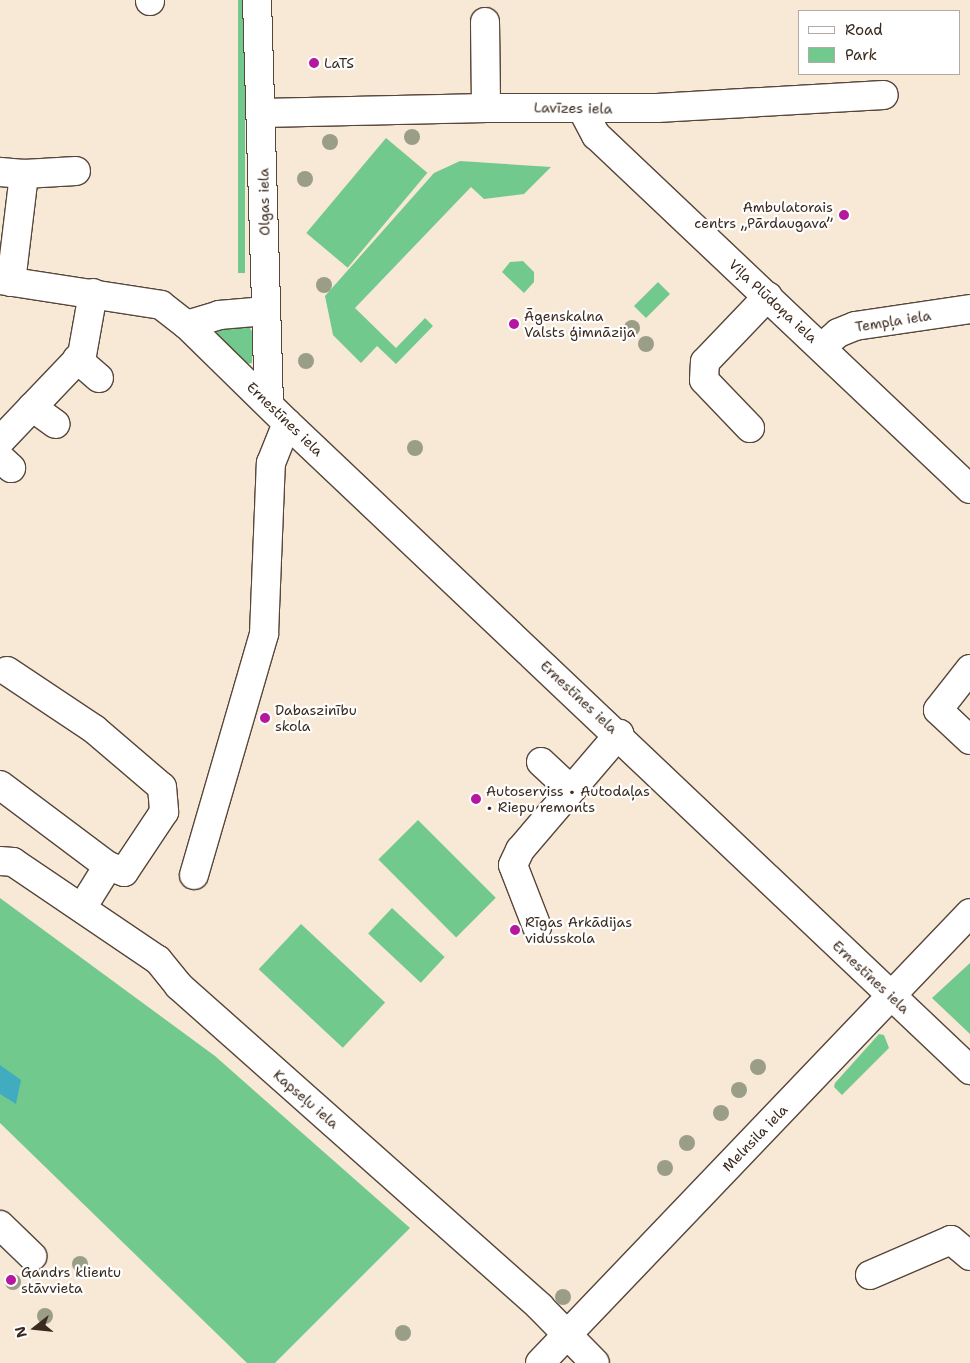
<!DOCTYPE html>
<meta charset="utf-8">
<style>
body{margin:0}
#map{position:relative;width:970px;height:1363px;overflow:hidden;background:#f8e8d6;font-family:"Shantell Sans",sans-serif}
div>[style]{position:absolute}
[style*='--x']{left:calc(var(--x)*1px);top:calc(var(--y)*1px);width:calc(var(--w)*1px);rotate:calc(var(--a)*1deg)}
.green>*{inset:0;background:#72c98e;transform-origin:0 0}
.water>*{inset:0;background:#41acc0}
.roads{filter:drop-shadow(1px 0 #57463a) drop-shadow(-1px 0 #57463a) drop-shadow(0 1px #57463a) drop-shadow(0 -1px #57463a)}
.minor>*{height:28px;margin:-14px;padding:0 14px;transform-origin:14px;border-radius:14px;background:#fff}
.trees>*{width:16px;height:16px;margin:-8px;border-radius:50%;background:#9a9e86}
.dots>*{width:14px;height:14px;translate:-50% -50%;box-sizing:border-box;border:2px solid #fff;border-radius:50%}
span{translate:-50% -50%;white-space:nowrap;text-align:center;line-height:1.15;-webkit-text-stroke:4.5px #fff;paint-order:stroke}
.poi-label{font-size:14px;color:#3b2a1e}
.left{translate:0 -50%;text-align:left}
.right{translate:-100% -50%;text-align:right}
.street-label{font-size:14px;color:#3b2a1e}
.legend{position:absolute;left:798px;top:10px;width:162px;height:65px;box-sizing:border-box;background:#fff;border:1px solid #b1aaa5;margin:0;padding:6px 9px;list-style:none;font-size:15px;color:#3b2a1e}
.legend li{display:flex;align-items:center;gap:10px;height:25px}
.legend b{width:25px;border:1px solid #b1aaa5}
.north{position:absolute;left:10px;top:1303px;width:50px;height:50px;-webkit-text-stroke:4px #fff;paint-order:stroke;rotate:254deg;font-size:14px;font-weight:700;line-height:20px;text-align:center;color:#3b2a1e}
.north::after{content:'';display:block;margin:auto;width:18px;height:22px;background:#3b2a1e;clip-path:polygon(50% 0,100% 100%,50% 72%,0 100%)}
</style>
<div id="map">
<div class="green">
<i style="left:238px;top:0;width:7px;height:273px"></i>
<i style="left:386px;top:138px;width:54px;height:124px;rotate:40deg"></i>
<i style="clip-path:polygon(460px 161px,551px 167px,524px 194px,484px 199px,471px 187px,355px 308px,396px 348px,425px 318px,433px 326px,396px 364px,377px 346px,361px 363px,333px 335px,325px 296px,434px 173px)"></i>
<i style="clip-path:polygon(523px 261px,534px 272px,534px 282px,524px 293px,502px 272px,510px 262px)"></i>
<i style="left:658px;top:282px;width:17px;height:34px;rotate:45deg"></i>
<i style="clip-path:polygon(248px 325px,253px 333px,252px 363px,246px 364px,216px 334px,220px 327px)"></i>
<i style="left:418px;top:820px;width:110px;height:56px;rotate:45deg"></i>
<i style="clip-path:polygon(0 898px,215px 1056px,410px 1228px,275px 1363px,247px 1363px,0 1123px)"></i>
<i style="left:392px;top:908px;width:72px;height:35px;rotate:43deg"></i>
<i style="left:301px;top:924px;width:115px;height:62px;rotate:43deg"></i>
<i style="clip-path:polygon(970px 963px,970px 1034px,932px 998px)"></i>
<i style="clip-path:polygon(879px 1034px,884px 1035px,889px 1048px,842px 1095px,834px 1087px,835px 1083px)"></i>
</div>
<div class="water">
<i style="clip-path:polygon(0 1065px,21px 1080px,16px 1104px,0 1094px)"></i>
</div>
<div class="roads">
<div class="minor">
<i style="--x:257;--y:0;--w:403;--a:88.3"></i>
<i style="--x:150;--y:1;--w:1;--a:-90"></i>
<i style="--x:485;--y:22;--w:86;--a:89.3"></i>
<i style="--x:582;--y:109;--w:30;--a:62"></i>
<i style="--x:596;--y:135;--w:515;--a:43.43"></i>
<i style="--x:262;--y:113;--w:224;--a:-1.3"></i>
<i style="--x:486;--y:108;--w:171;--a:0"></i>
<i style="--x:657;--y:108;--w:227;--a:-3.3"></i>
<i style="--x:0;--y:172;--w:24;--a:5"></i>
<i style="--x:0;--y:280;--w:163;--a:8.8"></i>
<i style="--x:161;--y:305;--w:33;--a:38"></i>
<i style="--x:187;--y:325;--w:140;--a:44.4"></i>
<i style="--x:287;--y:423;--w:941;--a:43.45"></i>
<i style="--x:11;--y:282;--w:109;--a:-83.1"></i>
<i style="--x:24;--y:174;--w:52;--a:-3.3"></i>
<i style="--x:187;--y:325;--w:34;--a:-17"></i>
<i style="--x:219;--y:315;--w:47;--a:-4.9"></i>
<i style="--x:822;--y:347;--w:21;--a:-41"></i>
<i style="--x:838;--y:333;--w:18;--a:-22"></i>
<i style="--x:855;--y:326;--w:116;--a:-8.4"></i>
<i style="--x:77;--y:359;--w:29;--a:41"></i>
<i style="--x:32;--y:407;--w:29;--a:36"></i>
<i style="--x:750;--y:428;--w:66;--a:-133.8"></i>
<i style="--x:704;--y:380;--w:18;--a:-87"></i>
<i style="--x:705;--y:362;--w:91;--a:-46.3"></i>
<i style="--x:0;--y:441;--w:119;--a:-46.4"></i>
<i style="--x:82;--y:355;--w:63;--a:-79.9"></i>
<i style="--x:0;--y:458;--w:15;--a:42"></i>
<i style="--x:970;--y:669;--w:52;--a:128"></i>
<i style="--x:938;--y:710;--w:44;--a:43.2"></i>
<i style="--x:7;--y:671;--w:105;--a:33.7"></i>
<i style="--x:94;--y:729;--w:89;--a:40.5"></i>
<i style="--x:162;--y:787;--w:25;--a:85"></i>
<i style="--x:164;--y:812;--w:72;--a:123.7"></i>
<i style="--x:124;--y:872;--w:17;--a:-159"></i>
<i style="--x:541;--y:762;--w:41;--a:43"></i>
<i style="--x:0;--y:785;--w:135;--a:36.9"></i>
<i style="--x:108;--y:866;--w:49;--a:121.8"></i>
<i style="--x:0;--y:861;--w:13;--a:4"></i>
<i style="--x:13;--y:862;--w:175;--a:34.1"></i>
<i style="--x:158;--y:960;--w:33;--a:51"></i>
<i style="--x:179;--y:986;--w:483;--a:41.6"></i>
<i style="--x:540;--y:1307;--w:78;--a:45.5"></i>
<i style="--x:194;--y:875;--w:251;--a:-73.8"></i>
<i style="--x:264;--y:634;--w:171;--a:-87.7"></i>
<i style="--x:271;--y:463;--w:43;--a:-68.2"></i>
<i style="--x:537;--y:927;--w:66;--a:-111.2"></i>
<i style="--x:513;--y:865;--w:17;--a:-65"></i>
<i style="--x:520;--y:850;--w:153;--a:-49.5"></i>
<i style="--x:0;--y:1225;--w:45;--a:44.1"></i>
<i style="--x:870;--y:1275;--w:88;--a:-23.4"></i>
<i style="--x:951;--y:1240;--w:25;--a:40"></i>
<i style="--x:540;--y:1363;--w:622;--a:-46.3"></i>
</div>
</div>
<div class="trees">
<i style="left:412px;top:137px"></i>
<i style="left:330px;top:142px"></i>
<i style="left:305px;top:179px"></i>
<i style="left:324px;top:285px"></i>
<i style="left:632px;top:328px"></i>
<i style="left:646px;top:344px"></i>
<i style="left:306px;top:361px"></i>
<i style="left:415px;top:448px"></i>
<i style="left:758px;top:1067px"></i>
<i style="left:739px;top:1090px"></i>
<i style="left:721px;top:1113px"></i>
<i style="left:687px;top:1143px"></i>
<i style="left:665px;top:1168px"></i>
<i style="left:80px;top:1264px"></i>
<i style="left:13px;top:1282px"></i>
<i style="left:563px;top:1297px"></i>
<i style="left:45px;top:1316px"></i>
<i style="left:403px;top:1333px"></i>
</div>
<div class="dots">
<i style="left:314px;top:63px;background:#b5179e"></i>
<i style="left:844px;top:215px;background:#b5179e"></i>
<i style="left:514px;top:324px;background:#b5179e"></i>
<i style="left:265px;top:718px;background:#b5179e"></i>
<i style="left:476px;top:799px;background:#b5179e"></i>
<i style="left:515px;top:930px;background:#b5179e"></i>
<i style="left:11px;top:1280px;background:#b5179e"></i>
</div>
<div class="poi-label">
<span class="left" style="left:324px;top:63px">LaTS</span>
<span class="right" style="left:833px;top:215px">Ambulatorais<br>centrs „Pārdaugava”</span>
<span class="left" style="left:524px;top:324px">Āgenskalna<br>Valsts ģimnāzija</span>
<span class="left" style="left:275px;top:718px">Dabaszinību<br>skola</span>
<span class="left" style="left:486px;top:799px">Autoserviss • Autodaļas<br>• Riepu remonts</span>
<span class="left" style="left:525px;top:930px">Rīgas Arkādijas<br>vidusskola</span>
<span class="left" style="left:21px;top:1280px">Gandrs klientu<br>stāvvieta</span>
</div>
<div class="street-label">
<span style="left:573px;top:108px;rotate:1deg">Lavīzes iela</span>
<span style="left:264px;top:202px;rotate:-91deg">Olgas iela</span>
<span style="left:773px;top:301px;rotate:43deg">Viļa Plūdoņa iela</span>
<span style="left:893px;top:321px;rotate:-9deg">Tempļa iela</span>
<span style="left:285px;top:419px;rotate:44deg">Ernestīnes iela</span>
<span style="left:579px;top:697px;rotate:43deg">Ernestīnes iela</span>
<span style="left:871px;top:977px;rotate:43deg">Ernestīnes iela</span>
<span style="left:306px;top:1099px;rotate:41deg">Kapseļu iela</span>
<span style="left:755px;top:1138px;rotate:-46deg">Melnsila iela</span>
</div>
<ul class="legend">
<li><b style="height:6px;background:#fff"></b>Road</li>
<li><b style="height:14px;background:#72c98e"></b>Park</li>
</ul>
<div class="north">N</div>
</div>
